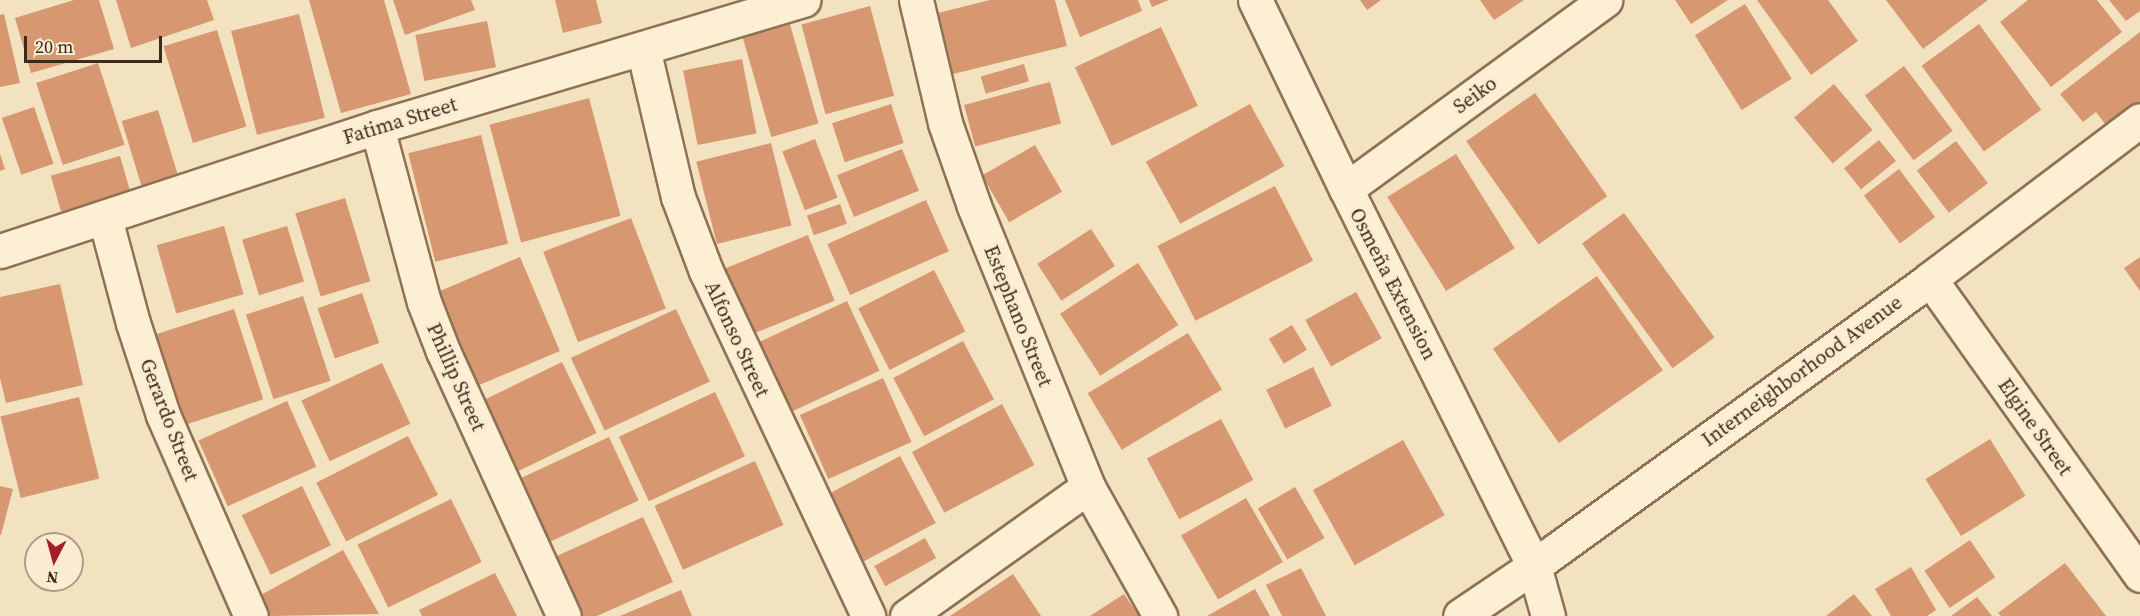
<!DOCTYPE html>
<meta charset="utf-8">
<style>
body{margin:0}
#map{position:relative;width:2140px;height:616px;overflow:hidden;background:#f3e2c0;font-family:"Source Serif 4",serif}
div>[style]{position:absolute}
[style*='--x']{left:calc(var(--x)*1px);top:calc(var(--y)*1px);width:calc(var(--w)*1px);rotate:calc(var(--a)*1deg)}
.building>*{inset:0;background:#d69771;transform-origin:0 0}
.roads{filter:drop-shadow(2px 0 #8f7155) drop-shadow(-2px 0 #8f7155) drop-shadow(0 2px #8f7155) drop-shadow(0 -2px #8f7155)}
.minor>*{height:33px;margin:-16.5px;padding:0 16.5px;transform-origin:16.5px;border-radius:16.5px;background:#fdefd4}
.tertiary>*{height:33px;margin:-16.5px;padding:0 16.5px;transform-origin:16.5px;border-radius:16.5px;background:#fdefd4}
span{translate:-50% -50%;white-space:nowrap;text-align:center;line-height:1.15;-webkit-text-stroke:6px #faecd1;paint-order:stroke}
.street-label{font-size:20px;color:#3c2a1c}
.north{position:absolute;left:24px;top:532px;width:60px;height:60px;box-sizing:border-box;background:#faecd1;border:2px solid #ae9e89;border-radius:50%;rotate:186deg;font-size:16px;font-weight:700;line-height:24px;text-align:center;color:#3c2a1c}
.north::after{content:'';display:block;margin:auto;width:21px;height:27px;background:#a51e25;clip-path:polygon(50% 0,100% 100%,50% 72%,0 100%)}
.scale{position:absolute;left:24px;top:36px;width:138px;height:27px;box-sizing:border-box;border:3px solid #3c2a1c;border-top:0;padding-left:8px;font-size:18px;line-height:21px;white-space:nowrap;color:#3c2a1c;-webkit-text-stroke:4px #faecd1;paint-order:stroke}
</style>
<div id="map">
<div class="building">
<i style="clip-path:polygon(74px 0,99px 0,114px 49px,31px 73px,15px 18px)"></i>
<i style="clip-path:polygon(116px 0,207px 0,214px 20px,131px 48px)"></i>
<i style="clip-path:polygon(309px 0,384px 0,411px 94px,341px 113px)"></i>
<i style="clip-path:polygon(393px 0,471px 0,475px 10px,405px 35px)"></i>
<i style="clip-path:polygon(555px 0,596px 0,602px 23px,563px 33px)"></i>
<i style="clip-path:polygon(990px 0,1055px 0,1067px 46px,949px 75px,934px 14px)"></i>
<i style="clip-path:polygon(1065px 0,1138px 0,1142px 11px,1080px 37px)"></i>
<i style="clip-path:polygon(1149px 0,1169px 0,1152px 7px)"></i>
<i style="clip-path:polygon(1360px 0,1381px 0,1367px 10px)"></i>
<i style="clip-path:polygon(1480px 0,1524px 0,1494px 20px)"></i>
<i style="clip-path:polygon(1675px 0,1728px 0,1691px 24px)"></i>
<i style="clip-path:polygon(1757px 0,1828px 0,1858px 41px,1811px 75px)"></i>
<i style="clip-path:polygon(1886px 0,1988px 0,1923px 49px)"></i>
<i style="clip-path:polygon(2028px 0,2097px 0,2122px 32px,2051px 87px,2000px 22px)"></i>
<i style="clip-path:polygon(2109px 0,2140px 0,2140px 11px,2126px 21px)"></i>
<i style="left:1745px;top:4px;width:88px;height:59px;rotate:58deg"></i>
<i style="left:870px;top:6px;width:93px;height:71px;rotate:75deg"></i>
<i style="clip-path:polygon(4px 14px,20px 83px,0 87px,0 15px)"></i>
<i style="left:299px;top:14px;width:107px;height:70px;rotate:76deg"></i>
<i style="left:787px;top:14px;width:114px;height:49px;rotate:74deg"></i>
<i style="left:487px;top:21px;width:47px;height:73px;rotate:79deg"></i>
<i style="left:1979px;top:24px;width:106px;height:71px;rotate:54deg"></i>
<i style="left:1161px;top:27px;width:87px;height:95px;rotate:65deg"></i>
<i style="left:217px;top:30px;width:101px;height:56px;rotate:73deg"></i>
<i style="clip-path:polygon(2140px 32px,2140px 124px,2118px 141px,2096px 112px,2083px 122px,2060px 94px)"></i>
<i style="left:742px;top:59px;width:76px;height:60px;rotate:79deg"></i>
<i style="left:98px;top:63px;width:86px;height:65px;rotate:72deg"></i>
<i style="left:1024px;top:64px;width:18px;height:45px;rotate:74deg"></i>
<i style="left:1904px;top:66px;width:81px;height:49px;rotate:53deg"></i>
<i style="left:1050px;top:82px;width:43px;height:89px;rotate:75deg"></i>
<i style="left:1834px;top:84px;width:60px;height:52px;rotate:50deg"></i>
<i style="left:1535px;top:93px;width:126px;height:84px;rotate:55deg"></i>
<i style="left:589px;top:98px;width:122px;height:103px;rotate:75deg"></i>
<i style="left:891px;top:104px;width:41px;height:62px;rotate:72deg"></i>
<i style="left:1250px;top:104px;width:71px;height:119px;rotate:61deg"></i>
<i style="left:34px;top:107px;width:60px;height:34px;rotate:71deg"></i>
<i style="left:158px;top:110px;width:70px;height:38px;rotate:73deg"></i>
<i style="left:481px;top:135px;width:112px;height:75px;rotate:76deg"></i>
<i style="left:815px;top:139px;width:63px;height:35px;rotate:69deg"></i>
<i style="left:1879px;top:140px;width:27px;height:45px;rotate:51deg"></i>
<i style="left:1956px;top:141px;width:53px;height:49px;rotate:53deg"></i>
<i style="left:771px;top:143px;width:85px;height:77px;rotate:76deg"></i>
<i style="left:1035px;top:145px;width:54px;height:61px;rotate:60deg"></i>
<i style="left:902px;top:149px;width:45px;height:70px;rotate:68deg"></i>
<i style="clip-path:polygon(0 154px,5px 169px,0 171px)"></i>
<i style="left:1456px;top:154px;width:111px;height:81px;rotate:58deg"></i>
<i style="left:120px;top:156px;width:37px;height:72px;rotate:74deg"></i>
<i style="left:1899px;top:169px;width:60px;height:44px;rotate:53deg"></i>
<i style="left:1275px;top:186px;width:84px;height:132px;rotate:63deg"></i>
<i style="left:345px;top:198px;width:87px;height:52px;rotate:73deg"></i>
<i style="left:926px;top:200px;width:56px;height:108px;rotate:66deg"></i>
<i style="left:840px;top:204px;width:21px;height:35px;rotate:71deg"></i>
<i style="left:1624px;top:213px;width:154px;height:52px;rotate:54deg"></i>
<i style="left:631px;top:218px;width:97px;height:94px;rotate:69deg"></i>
<i style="left:224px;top:226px;width:71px;height:70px;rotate:74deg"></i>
<i style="left:287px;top:226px;width:58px;height:47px;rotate:73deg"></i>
<i style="left:1091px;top:229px;width:44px;height:64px;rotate:57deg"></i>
<i style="left:808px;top:235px;width:71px;height:89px;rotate:68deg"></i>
<i style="left:520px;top:257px;width:102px;height:94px;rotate:67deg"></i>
<i style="clip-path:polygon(2140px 257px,2140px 291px,2124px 268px)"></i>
<i style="left:1138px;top:263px;width:74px;height:93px;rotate:57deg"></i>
<i style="left:934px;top:270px;width:69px;height:85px;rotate:63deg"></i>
<i style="left:1597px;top:276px;width:115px;height:127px;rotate:55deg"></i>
<i style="clip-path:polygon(60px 284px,83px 385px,6px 403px,0 378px,0 297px)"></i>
<i style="left:1356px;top:292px;width:53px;height:58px;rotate:61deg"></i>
<i style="left:362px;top:293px;width:53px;height:47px;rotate:71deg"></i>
<i style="left:303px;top:296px;width:89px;height:60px;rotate:72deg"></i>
<i style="left:847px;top:301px;width:77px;height:96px;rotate:65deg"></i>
<i style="left:234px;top:309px;width:95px;height:86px;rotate:72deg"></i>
<i style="left:676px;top:309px;width:80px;height:116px;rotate:65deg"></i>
<i style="left:1292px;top:325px;width:29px;height:27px;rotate:59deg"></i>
<i style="left:1188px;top:333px;width:66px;height:117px;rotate:59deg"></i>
<i style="left:963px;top:341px;width:66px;height:79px;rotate:62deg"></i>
<i style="left:562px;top:362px;width:79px;height:93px;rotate:64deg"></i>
<i style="left:382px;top:363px;width:67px;height:89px;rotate:65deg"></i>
<i style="left:1313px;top:367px;width:43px;height:52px;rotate:64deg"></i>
<i style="left:883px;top:378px;width:70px;height:91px;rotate:66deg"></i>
<i style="left:715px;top:392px;width:71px;height:106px;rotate:65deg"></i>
<i style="left:79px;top:397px;width:84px;height:81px;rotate:76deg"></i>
<i style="left:287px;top:401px;width:72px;height:97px;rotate:66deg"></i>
<i style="left:1002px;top:404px;width:69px;height:102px;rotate:62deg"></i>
<i style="left:1221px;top:419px;width:69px;height:84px;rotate:62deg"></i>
<i style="left:408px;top:436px;width:66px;height:103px;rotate:63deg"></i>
<i style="left:609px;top:437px;width:70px;height:107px;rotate:65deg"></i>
<i style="left:1990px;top:439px;width:67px;height:76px;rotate:58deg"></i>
<i style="left:1403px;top:440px;width:86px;height:103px;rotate:61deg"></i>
<i style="left:900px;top:456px;width:76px;height:88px;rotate:62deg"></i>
<i style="left:755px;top:461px;width:70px;height:110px;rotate:66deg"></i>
<i style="clip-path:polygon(0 486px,13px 489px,1px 535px,0 535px)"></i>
<i style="left:302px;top:486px;width:66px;height:67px;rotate:64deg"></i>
<i style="left:1295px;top:487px;width:59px;height:43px;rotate:60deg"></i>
<i style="left:1246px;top:498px;width:74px;height:75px;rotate:60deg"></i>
<i style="left:451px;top:499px;width:70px;height:104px;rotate:64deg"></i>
<i style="clip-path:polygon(643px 517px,673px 582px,597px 616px,574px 616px,548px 560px)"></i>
<i style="left:925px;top:538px;width:23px;height:58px;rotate:61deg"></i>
<i style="left:1970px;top:540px;width:45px;height:55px;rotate:56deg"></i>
<i style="clip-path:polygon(343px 550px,379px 614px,270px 616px,259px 596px)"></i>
<i style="clip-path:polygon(2065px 563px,2106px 616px,2001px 616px,1998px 613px)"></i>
<i style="clip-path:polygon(1911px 567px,1936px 610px,1927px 616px,1891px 616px,1875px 589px)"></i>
<i style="clip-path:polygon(1301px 568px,1326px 616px,1282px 616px,1266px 585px)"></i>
<i style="clip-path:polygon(495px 573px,517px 616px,422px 616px,419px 610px)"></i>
<i style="clip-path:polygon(1013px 574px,1041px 616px,950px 616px)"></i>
<i style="clip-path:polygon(1255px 589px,1270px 616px,1207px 616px)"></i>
<i style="clip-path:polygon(681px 590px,692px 616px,620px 616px)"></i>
<i style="clip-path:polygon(1124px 594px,1139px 616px,1090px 616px)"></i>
<i style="clip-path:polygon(1854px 594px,1872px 616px,1826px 616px)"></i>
<i style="clip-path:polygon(1977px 597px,1992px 616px,1951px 616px)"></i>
</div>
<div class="roads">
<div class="minor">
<i style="--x:916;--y:0;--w:126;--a:76.7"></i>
<i style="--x:945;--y:123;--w:88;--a:70.7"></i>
<i style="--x:974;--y:206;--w:303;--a:67.9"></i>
<i style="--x:1088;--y:487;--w:148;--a:60.8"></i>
<i style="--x:643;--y:48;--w:153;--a:76.8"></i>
<i style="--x:678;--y:197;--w:79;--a:69.3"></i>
<i style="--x:706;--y:271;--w:381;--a:64.8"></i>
<i style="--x:377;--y:127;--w:181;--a:75"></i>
<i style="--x:424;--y:302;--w:53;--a:68.8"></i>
<i style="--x:443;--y:351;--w:291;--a:65.5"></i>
<i style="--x:1346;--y:189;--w:321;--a:-36.1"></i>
<i style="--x:105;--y:218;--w:109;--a:75.1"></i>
<i style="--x:133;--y:323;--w:97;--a:71.9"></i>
<i style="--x:163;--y:415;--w:219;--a:66.4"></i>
<i style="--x:0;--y:251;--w:397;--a:-18.2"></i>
<i style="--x:377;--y:127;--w:445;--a:-16.6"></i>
<i style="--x:1930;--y:279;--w:363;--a:54.6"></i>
<i style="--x:907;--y:616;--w:222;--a:-35.5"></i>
<i style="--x:1548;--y:616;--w:52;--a:-105.6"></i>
<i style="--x:1534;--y:566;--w:489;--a:-35.9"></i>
<i style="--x:1930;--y:279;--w:263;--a:-37.1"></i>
</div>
<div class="tertiary">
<i style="--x:1255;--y:0;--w:210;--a:64.3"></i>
<i style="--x:1346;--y:189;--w:421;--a:63.5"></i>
<i style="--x:1534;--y:566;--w:89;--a:146"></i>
</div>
</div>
<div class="street-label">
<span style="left:1475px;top:95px;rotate:-36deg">Seiko</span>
<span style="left:400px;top:121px;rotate:-17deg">Fatima Street</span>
<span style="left:1393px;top:284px;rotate:63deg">Osmeña Extension</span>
<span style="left:1018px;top:316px;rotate:68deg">Estephano Street</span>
<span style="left:737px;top:339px;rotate:65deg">Alfonso Street</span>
<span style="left:1802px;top:371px;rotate:-36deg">Interneighborhood Avenue</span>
<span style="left:456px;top:377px;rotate:66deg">Phillip Street</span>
<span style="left:169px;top:420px;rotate:69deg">Gerardo Street</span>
<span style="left:2035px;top:427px;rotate:55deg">Elgine Street</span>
</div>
<div class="north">N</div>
<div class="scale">20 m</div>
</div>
